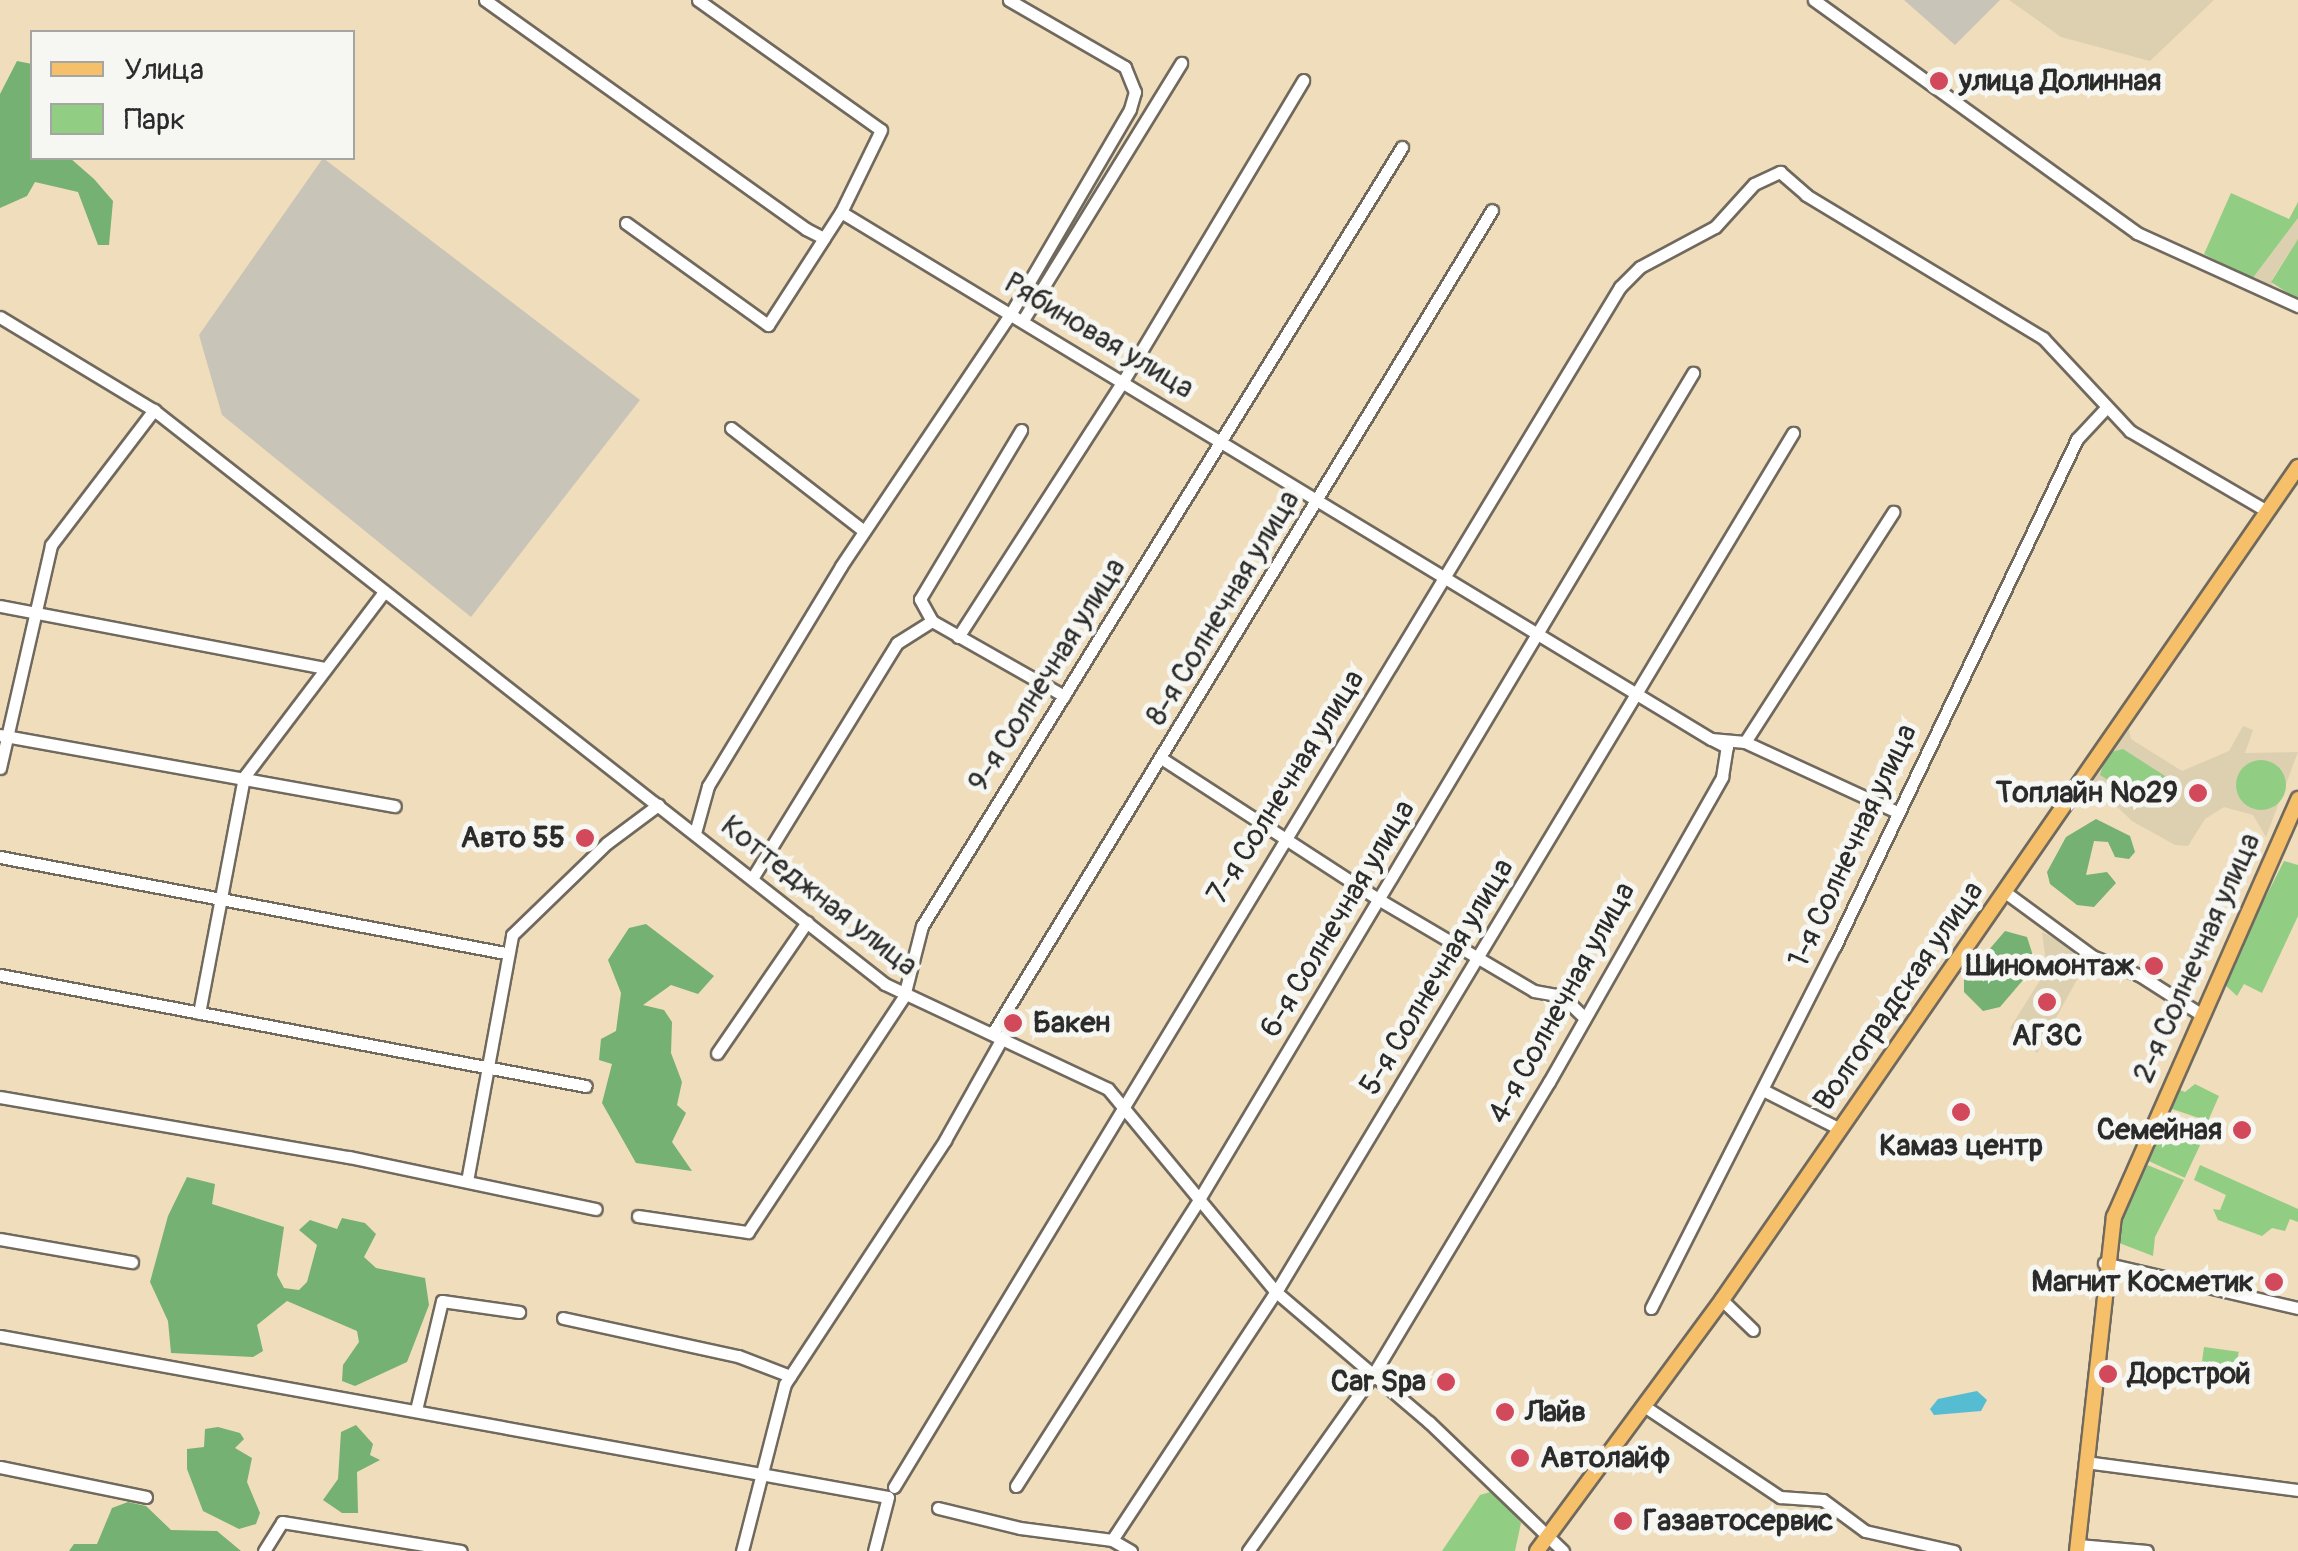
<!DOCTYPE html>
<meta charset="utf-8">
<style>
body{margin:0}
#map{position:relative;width:2298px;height:1551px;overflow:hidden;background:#f0ddbc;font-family:Pangolin,sans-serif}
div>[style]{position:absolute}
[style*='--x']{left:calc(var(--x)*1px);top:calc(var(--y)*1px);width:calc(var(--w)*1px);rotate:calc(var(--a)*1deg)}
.built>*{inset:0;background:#dcd0b1}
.industrial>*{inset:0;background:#c8c4b8}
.green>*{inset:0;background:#91ce84;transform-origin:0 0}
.round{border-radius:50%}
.forest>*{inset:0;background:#74b172}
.water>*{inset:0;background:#55bcd2}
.roads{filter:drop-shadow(2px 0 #70695e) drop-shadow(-2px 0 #70695e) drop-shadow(0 2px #70695e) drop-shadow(0 -2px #70695e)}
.minor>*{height:11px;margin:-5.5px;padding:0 5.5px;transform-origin:5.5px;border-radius:5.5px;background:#fff}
.major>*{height:14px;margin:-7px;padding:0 7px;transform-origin:7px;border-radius:7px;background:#f6c06b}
.dots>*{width:28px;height:28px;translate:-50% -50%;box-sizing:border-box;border:5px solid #f6f6f2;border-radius:50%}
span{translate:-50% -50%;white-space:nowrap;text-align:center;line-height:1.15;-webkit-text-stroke:10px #f6f6f2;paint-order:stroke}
.poi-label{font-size:30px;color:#2b2b2b;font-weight:700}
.left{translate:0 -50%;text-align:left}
.right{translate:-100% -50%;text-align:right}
.street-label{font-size:30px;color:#2b2b2b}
.legend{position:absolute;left:30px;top:30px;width:325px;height:130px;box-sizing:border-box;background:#f6f6f2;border:2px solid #a5a5a2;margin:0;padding:12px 18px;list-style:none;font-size:30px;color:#2b2b2b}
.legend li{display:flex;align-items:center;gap:20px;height:50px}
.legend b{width:50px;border:2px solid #a5a5a2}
</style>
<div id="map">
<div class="built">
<i style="clip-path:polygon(2009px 0,2214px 0,2150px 61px,2061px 37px)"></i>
<i style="clip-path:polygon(2298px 218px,2298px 239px,2272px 279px,2273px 289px,2252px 279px)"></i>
<i style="clip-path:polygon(2128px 724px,2131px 739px,2182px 771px,2229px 751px,2243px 726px,2253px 730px,2245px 753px,2298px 752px,2266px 837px,2253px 815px,2224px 807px,2205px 819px,2188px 846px,2175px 845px,2132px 821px,2104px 794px,2080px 794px)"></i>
<i style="clip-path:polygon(2042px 932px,2081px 952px,2086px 963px,2037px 1053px,2010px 1028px,2047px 969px)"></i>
</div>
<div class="industrial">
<i style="clip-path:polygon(1904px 0,2000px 0,1955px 45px)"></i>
<i style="clip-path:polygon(323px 158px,640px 400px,471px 617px,222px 415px,199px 335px)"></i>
</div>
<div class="green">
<i style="clip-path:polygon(2231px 193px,2289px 219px,2298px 202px,2298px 218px,2252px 279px,2204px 254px)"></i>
<i style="clip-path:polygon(2298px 239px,2298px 300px,2271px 282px)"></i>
<i style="clip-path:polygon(2123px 749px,2165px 776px,2165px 787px,2149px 806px,2100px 775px,2107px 753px)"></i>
<i class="round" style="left:2236px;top:760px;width:50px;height:50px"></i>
<i style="clip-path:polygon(2284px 861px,2298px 865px,2298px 916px,2262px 993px,2244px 984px,2237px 996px,2224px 984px,2226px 975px)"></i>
<i style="clip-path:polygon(2195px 1084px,2219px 1096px,2208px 1121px,2169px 1108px,2175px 1088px,2185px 1092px)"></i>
<i style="left:2163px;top:1118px;width:45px;height:45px;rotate:25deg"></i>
<i style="clip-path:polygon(2140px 1162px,2184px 1180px,2155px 1237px,2153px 1256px,2114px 1241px)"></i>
<i style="clip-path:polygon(2200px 1165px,2298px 1209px,2298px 1222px,2290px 1219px,2285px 1231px,2272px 1228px,2262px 1236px,2218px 1220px,2213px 1209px,2220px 1210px,2226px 1195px,2194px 1180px)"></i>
<i style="left:2204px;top:1347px;width:35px;height:21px;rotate:8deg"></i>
<i style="clip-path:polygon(1494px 1491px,1521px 1523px,1515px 1551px,1442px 1551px,1480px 1495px)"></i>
</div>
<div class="forest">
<i style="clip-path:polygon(17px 61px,32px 64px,32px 158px,70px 158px,94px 179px,113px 201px,109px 245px,98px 245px,78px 192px,35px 182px,27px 196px,0 208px,0 94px)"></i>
<i style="clip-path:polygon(2096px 819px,2130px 836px,2135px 852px,2129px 859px,2115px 857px,2108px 842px,2094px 841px,2086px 875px,2107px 872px,2116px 883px,2094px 907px,2077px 905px,2050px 884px,2047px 872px,2066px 837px)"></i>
<i style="clip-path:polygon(646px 924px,714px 976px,698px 994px,671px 985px,643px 1005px,664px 1010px,672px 1022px,671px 1053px,682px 1082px,677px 1105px,686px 1113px,672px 1142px,692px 1171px,636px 1163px,602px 1103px,612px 1064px,599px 1060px,601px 1039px,616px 1031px,621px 993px,608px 960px,629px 928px)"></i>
<i style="clip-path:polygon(2005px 931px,2027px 937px,2036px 965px,2000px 1007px,1983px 1011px,1964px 992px,1964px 979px)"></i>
<i style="clip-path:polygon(187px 1177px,215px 1184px,212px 1204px,284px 1227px,277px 1275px,284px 1288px,299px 1290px,307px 1282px,317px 1245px,299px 1230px,310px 1220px,337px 1229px,342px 1218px,365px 1223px,376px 1234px,364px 1257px,376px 1268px,425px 1278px,429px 1305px,407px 1362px,355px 1386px,342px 1381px,343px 1365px,359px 1342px,357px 1331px,287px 1301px,257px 1325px,263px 1351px,253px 1357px,171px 1353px,168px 1321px,150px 1282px,168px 1216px)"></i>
<i style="clip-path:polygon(356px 1425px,373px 1444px,370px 1455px,380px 1460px,357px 1472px,358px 1513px,342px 1513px,323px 1500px,338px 1479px,341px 1432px)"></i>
<i style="clip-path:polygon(218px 1427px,240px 1433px,244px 1439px,235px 1448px,252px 1458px,247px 1482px,260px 1513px,256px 1524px,239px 1529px,203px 1511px,187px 1469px,187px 1449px,204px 1447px,205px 1429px)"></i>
<i style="clip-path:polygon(128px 1502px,146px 1506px,171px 1530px,217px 1531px,241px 1551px,69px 1551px,74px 1544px,97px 1544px,112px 1508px)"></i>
</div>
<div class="water">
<i style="clip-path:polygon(1977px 1391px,1987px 1400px,1981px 1411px,1934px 1415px,1930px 1409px,1938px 1399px)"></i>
</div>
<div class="roads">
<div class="minor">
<i style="--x:485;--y:0;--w:394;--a:35.5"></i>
<i style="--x:806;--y:229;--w:20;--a:27"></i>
<i style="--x:824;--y:238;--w:31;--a:-57"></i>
<i style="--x:841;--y:212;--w:1017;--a:31.21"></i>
<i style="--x:698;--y:0;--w:224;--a:35.4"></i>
<i style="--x:881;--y:130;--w:91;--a:116"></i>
<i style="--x:1814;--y:0;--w:398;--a:35.8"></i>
<i style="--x:2137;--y:233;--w:177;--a:24.4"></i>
<i style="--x:626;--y:223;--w:175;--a:35.7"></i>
<i style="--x:768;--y:325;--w:103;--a:-57.2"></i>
<i style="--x:0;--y:317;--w:181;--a:31.2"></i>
<i style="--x:155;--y:411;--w:928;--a:38.13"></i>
<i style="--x:885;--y:984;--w:246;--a:25.2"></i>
<i style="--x:1108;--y:1089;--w:264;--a:50.4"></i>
<i style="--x:1276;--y:1292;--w:201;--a:40.4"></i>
<i style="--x:1429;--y:1422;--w:186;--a:43.9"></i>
<i style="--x:1023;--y:320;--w:302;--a:-58.4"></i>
<i style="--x:731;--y:428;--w:168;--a:37.8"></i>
<i style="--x:0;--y:606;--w:330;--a:10.8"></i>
<i style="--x:932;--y:621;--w:152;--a:29.6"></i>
<i style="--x:958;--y:637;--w:302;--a:-57.2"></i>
<i style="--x:1122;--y:383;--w:353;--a:-59.1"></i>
<i style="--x:0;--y:735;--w:401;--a:10.2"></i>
<i style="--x:1745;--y:742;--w:165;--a:24.7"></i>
<i style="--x:1161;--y:758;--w:259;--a:33"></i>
<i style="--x:1378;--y:899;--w:181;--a:30.5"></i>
<i style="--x:1534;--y:991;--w:28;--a:10"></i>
<i style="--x:1562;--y:996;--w:28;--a:44"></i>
<i style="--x:0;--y:768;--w:229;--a:-77.1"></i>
<i style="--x:51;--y:545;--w:170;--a:-52.7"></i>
<i style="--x:695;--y:833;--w:49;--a:-74.5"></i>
<i style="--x:708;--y:786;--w:257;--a:-58.8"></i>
<i style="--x:841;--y:566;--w:305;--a:-56.1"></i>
<i style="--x:1011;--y:313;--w:236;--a:-59.7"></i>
<i style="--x:1130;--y:109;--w:18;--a:-74"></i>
<i style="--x:1135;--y:92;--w:27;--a:-112"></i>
<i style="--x:1125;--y:67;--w:134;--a:-150"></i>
<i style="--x:0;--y:857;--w:514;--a:10.76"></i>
<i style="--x:753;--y:877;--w:275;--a:-58.4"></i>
<i style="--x:897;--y:643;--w:41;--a:-32.2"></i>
<i style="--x:932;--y:621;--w:25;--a:-119"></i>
<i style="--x:920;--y:599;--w:197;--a:-59.1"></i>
<i style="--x:2005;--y:892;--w:108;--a:36.3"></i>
<i style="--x:2092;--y:956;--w:53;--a:22.2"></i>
<i style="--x:2141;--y:976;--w:72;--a:32.6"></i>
<i style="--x:0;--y:975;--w:596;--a:10.73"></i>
<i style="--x:199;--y:1013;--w:240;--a:-79.2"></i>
<i style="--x:244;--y:777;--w:232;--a:-52.9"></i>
<i style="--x:994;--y:1031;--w:960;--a:-58.76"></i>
<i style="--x:717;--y:1053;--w:159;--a:-55.5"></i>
<i style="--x:1763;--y:1090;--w:86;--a:26.9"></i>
<i style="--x:0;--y:1097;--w:354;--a:9.8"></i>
<i style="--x:349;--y:1157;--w:252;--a:11.9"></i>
<i style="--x:467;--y:1181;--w:250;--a:-79.6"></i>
<i style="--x:512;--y:935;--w:132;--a:-44.1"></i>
<i style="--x:607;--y:843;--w:64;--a:-36.7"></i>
<i style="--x:638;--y:1216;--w:111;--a:8.3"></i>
<i style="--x:748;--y:1232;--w:283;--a:-56.5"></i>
<i style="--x:904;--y:996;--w:72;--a:-75.6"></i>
<i style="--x:922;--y:926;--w:915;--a:-58.36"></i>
<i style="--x:0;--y:1239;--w:134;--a:9.9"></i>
<i style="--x:2104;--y:1263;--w:199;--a:13.1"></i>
<i style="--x:1722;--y:1300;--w:43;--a:44.1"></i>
<i style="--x:1651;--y:1308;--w:406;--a:-63.1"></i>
<i style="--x:1835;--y:946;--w:562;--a:-64.48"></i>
<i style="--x:2077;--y:439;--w:41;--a:-47"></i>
<i style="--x:563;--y:1318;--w:179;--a:12.3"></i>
<i style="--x:738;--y:1356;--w:56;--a:21"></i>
<i style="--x:0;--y:1336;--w:902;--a:10.28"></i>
<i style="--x:888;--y:1497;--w:56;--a:104.5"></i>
<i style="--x:1644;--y:1406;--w:164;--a:33.8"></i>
<i style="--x:1780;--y:1497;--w:43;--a:4"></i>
<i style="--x:1823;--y:1500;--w:52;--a:36.4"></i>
<i style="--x:1865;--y:1531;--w:91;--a:12.7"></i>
<i style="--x:416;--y:1410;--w:112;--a:-76.6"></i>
<i style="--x:442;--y:1301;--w:78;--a:8.1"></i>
<i style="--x:2085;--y:1462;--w:215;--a:7.5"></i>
<i style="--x:0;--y:1467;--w:149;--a:11.6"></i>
<i style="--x:1016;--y:1486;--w:338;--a:-57.4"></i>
<i style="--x:1198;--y:1201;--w:965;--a:-59.13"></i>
<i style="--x:894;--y:1487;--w:1403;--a:-58.83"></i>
<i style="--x:1620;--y:287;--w:28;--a:-45"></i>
<i style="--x:1640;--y:267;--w:85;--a:-28.1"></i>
<i style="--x:1715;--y:227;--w:58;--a:-47.8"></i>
<i style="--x:1754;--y:184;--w:29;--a:-25"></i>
<i style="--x:1780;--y:172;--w:35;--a:41"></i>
<i style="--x:1806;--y:195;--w:277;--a:31.1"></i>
<i style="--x:2043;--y:338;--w:127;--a:46.9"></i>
<i style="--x:2130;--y:431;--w:159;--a:30.3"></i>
<i style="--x:938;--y:1508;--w:84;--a:13.7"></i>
<i style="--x:1020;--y:1528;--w:93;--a:7.4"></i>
<i style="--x:1112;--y:1540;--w:22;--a:30"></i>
<i style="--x:1112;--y:1540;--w:303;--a:-56.6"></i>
<i style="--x:1279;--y:1287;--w:997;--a:-58.96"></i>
<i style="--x:2078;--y:1545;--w:69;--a:5"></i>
<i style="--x:264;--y:1551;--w:34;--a:-58"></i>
<i style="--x:282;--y:1522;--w:181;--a:9.2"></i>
<i style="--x:742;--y:1551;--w:172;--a:-75.6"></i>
<i style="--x:785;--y:1384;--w:292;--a:-56.7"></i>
<i style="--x:945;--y:1140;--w:120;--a:-60.7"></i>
<i style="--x:1248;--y:1551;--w:218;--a:-54.7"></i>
<i style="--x:1374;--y:1373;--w:340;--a:-59"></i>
<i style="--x:1549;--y:1082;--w:351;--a:-60.4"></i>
<i style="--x:1722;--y:777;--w:30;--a:-81"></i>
<i style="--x:1727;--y:747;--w:18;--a:-153"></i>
<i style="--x:1711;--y:739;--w:34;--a:5"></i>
<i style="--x:1745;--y:742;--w:274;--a:-57.2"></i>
</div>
<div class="major">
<i style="--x:1537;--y:1551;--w:312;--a:-53.6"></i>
<i style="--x:1722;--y:1300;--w:1013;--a:-55.34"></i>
<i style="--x:2077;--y:1551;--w:336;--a:-83.7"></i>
<i style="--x:2114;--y:1217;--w:457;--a:-66.2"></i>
</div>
</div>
<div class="dots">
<i style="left:1939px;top:81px;background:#d1495b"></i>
<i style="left:2198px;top:793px;background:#d1495b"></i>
<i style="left:585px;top:838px;background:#d1495b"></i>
<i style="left:2154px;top:966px;background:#d1495b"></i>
<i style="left:2047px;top:1002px;background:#d1495b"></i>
<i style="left:1013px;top:1023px;background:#d1495b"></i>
<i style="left:1961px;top:1112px;background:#d1495b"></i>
<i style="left:2242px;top:1130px;background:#d1495b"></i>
<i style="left:2274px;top:1282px;background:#d1495b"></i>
<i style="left:2108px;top:1374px;background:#d1495b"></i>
<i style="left:1446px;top:1382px;background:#d1495b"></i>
<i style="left:1505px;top:1412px;background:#d1495b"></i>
<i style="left:1520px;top:1458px;background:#d1495b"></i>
<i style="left:1623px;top:1521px;background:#d1495b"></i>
</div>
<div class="poi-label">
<span class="left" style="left:1959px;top:81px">улица Долинная</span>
<span class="right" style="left:2178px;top:793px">Топлайн №29</span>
<span class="right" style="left:565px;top:838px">Авто 55</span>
<span class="right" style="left:2134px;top:966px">Шиномонтаж</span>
<span class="left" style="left:1033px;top:1023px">Бакен</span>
<span style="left:2047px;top:1036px">АГЗС</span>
<span class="right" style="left:2222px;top:1130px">Семейная</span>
<span style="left:1961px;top:1146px">Камаз центр</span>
<span class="right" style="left:2254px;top:1282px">Магнит Косметик</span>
<span class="left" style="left:2128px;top:1374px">Дорстрой</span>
<span class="right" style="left:1426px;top:1382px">Car Spa</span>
<span class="left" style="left:1525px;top:1412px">Лайв</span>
<span class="left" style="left:1540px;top:1458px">Автолайф</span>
<span class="left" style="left:1643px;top:1521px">Газавтосервис</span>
</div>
<div class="street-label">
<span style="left:1099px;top:336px;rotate:31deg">Рябиновая улица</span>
<span style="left:1223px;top:608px;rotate:-59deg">8-я Солнечная улица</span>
<span style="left:1047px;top:675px;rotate:-58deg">9-я Солнечная улица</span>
<span style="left:1286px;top:787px;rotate:-58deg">7-я Солнечная улица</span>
<span style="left:1853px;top:846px;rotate:-65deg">1-я Солнечная улица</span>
<span style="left:819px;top:896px;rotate:38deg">Коттеджная улица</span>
<span style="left:1338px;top:919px;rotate:-59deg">6-я Солнечная улица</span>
<span style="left:2197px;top:958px;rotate:-66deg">2-я Солнечная улица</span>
<span style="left:1437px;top:977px;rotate:-59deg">5-я Солнечная улица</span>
<span style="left:1899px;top:996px;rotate:-55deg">Волгоградская улица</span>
<span style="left:1562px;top:1003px;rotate:-61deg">4-я Солнечная улица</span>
</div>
<ul class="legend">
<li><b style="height:12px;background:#f6c06b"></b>Улица</li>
<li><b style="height:28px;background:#91ce84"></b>Парк</li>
</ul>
</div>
